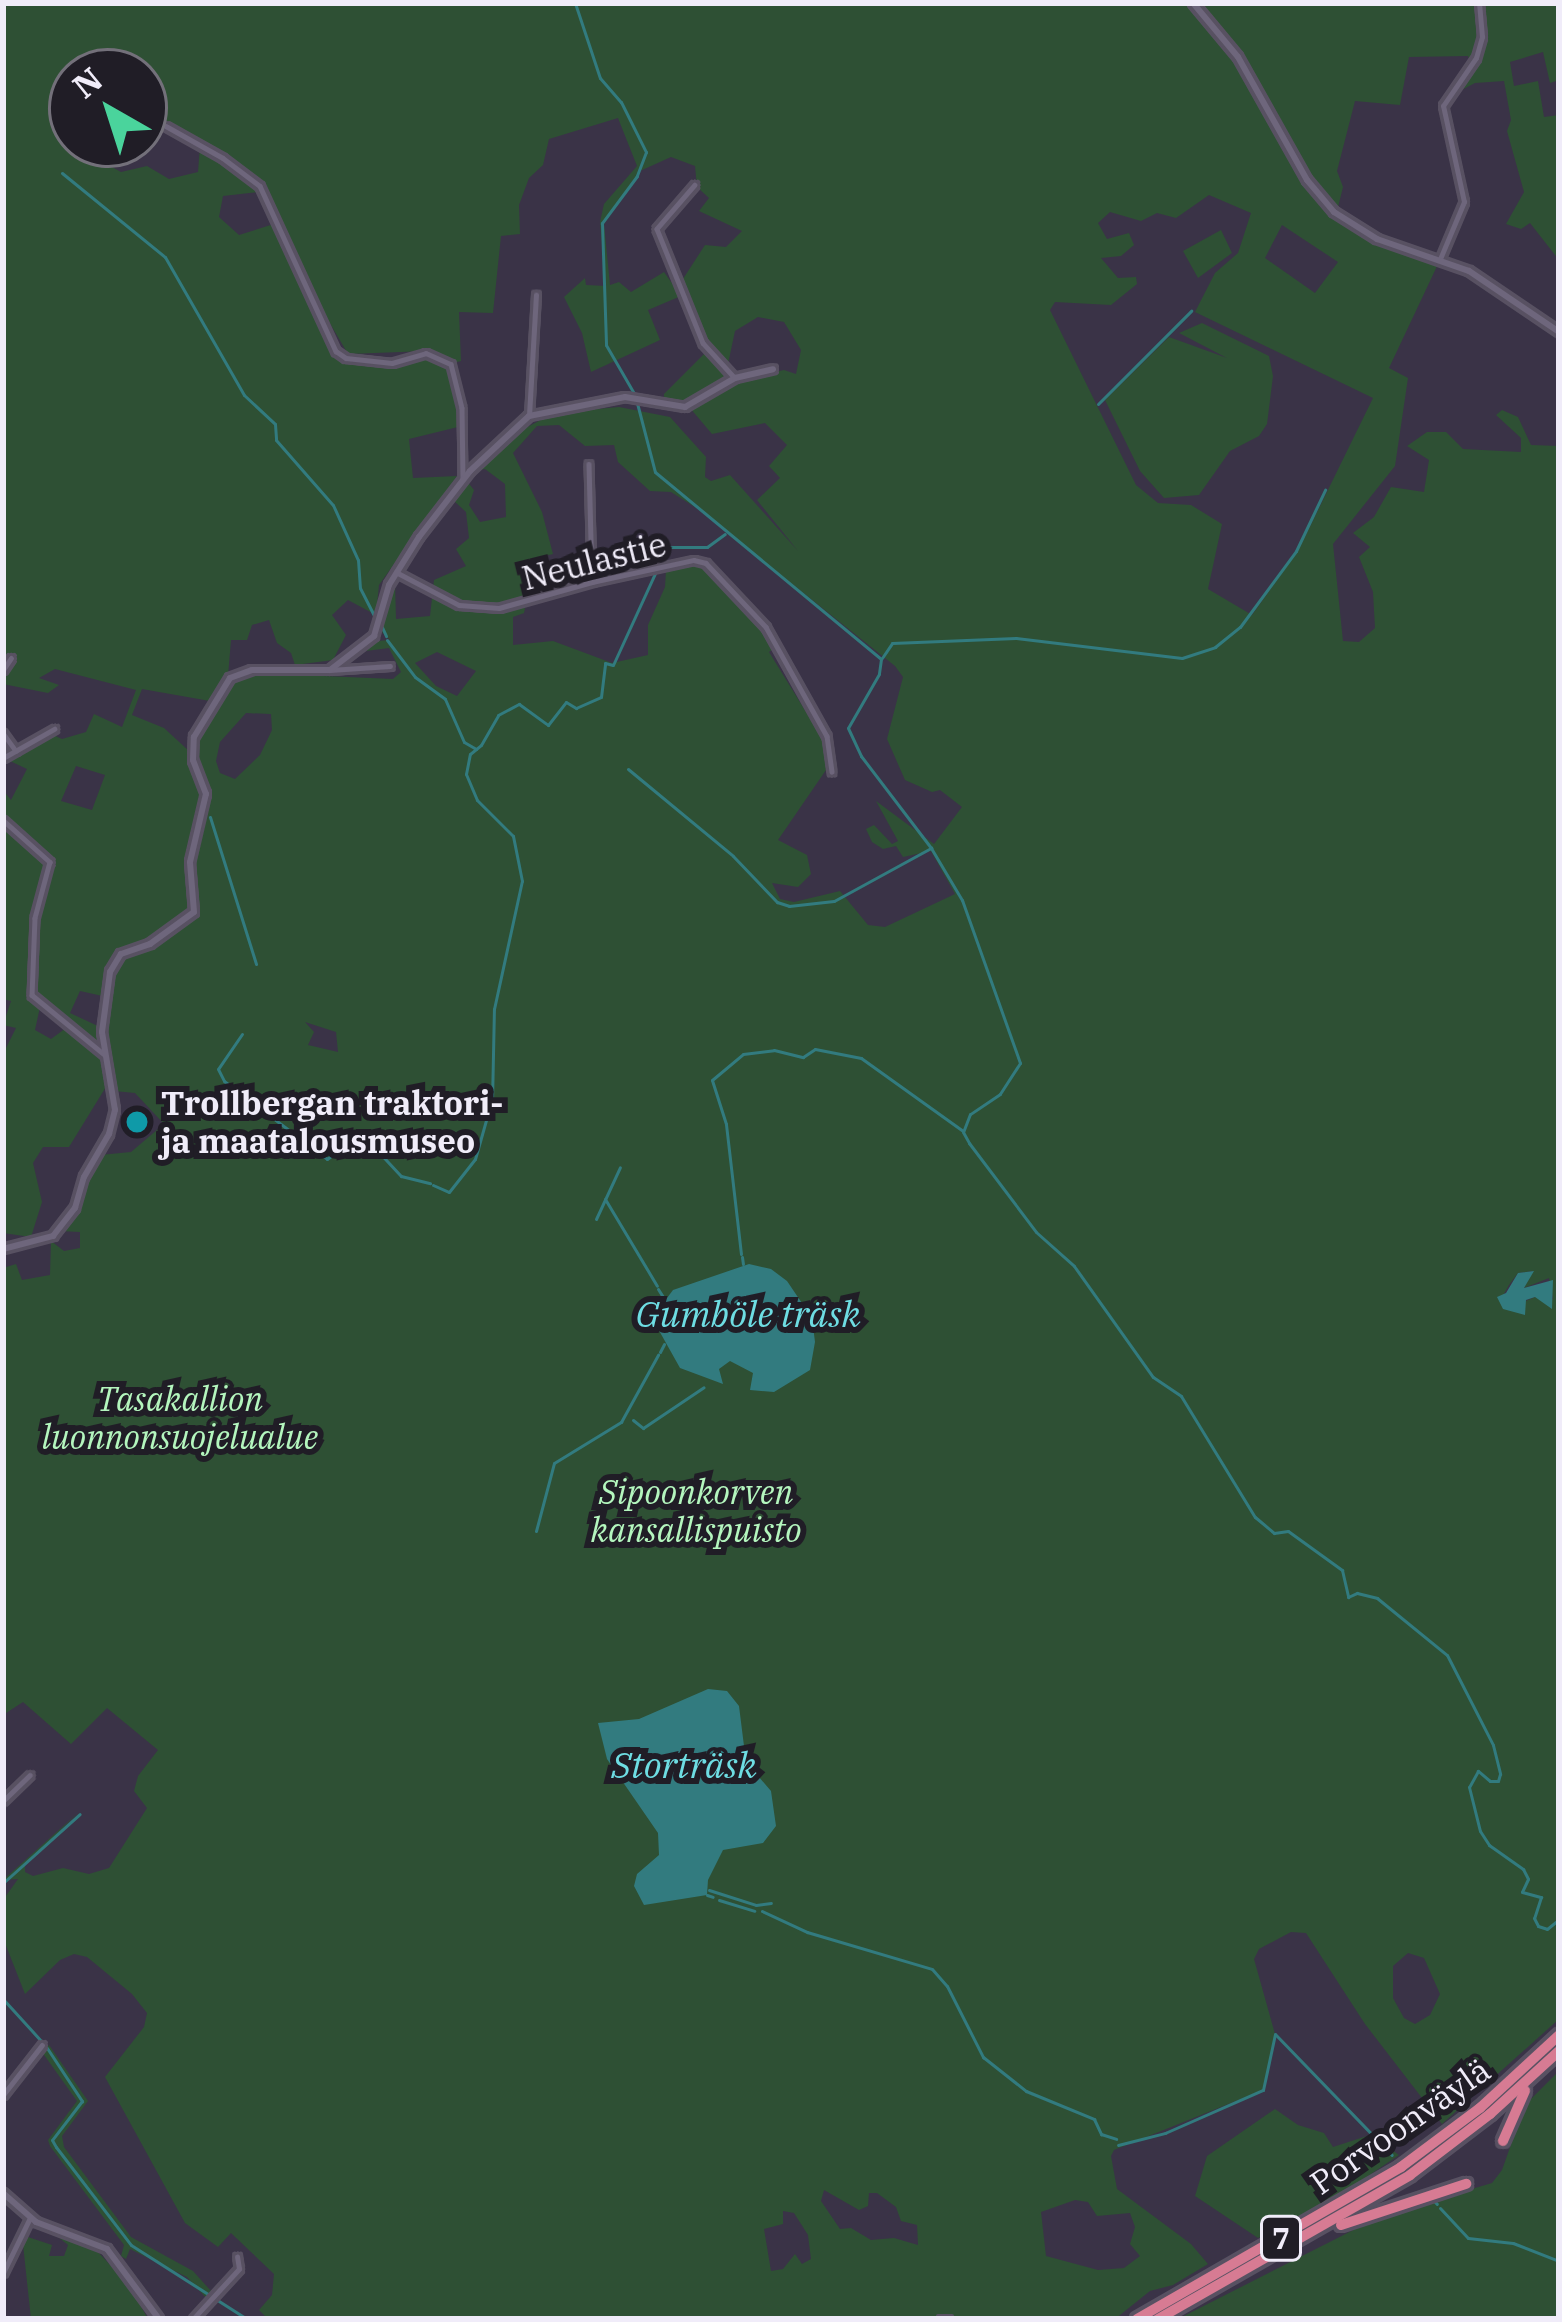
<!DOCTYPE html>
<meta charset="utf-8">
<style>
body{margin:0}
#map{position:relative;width:1562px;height:2322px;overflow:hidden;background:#3a3347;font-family:"IBM Plex Serif",serif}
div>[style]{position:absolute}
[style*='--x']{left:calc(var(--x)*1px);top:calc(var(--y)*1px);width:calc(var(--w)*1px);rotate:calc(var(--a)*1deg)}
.green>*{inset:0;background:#2e5034}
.water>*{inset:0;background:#327b7f}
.stream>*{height:3px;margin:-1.5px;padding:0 1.5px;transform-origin:1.5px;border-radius:1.5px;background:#327b7f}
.roads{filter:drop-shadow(3px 0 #585162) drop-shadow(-3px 0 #585162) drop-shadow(0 3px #585162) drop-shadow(0 -3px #585162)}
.minor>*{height:4.5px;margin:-2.25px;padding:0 2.25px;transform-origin:2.25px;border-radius:2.25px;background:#6e667c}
.tertiary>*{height:6px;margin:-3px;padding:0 3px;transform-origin:3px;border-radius:3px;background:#6e667c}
.motorway>*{height:10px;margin:-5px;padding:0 5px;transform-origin:5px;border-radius:5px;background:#d77b93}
.dots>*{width:33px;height:33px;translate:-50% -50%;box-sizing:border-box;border:6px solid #201d26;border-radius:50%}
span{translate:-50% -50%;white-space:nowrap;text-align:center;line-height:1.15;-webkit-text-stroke:12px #201d26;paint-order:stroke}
.shield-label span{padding:3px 9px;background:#201d26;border:3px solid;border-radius:9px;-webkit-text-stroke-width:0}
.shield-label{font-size:30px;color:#f0ecf9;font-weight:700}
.street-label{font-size:33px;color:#f0ecf9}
.poi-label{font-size:33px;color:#f0ecf9;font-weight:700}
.left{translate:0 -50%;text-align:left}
.park-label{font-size:33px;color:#b4f6be;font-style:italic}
.water-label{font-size:36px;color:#6edde3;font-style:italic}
.frame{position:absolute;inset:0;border:6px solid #f0ecf9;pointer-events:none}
.north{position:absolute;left:48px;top:48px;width:120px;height:120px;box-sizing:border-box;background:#201d26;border:3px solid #73707a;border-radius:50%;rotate:321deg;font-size:33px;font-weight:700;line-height:48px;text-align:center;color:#f0ecf9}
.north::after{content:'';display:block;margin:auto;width:42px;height:54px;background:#4ad49c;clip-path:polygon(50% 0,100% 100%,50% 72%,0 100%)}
</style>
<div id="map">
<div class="green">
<i style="clip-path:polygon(evenodd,3px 3px,1188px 3px,1225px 45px,1322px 204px,1365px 236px,1439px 262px,1389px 368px,1408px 378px,1395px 466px,1333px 544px,1343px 641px,1359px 642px,1375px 628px,1373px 592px,1359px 557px,1370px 547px,1353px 533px,1374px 517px,1391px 487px,1424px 492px,1429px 460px,1407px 446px,1427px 432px,1446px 432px,1463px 449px,1521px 452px,1521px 438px,1496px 415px,1502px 410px,1518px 417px,1531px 445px,1559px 446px,1559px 2019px,1442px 2124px,1365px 2024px,1306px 1933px,1291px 1932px,1259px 1949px,1254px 1959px,1275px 2034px,1263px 2090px,1114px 2150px,1111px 2156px,1117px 2189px,1191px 2244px,1208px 2264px,1173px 2285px,1150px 2291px,1115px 2319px,268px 2319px,259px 2310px,272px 2295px,274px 2274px,231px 2233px,218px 2247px,185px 2223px,105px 2077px,144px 2027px,147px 2013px,132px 1994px,87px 1957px,74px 1954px,60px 1960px,25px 1994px,3px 1938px,3px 1900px,18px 1879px,3px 1880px,79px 1812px,25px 1865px,25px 1872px,33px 1876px,63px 1868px,89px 1874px,109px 1868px,147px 1808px,134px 1791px,138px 1776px,158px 1750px,107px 1708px,71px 1744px,23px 1702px,3px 1715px,3px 1268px,16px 1264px,22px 1280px,50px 1275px,51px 1241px,64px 1251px,80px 1248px,80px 1232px,60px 1231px,77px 1209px,100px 1155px,131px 1152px,164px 1124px,135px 1093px,114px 1091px,105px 1032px,113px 972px,123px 957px,151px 947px,197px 913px,193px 863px,209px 794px,196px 759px,197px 737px,232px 680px,252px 673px,393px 679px,401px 672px,389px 648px,366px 651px,377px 641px,390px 640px,382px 632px,391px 586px,395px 582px,396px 619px,430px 616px,434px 580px,466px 566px,456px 549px,469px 538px,466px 512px,453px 500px,466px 480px,474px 490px,469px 505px,480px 522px,506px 517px,505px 484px,485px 469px,477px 470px,520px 431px,554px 413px,619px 407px,670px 417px,706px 457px,705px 477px,711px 481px,730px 475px,798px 551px,757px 500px,780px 478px,769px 466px,787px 445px,765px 423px,712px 434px,690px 408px,734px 381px,784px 370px,796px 374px,801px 350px,784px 322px,758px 317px,735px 331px,728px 364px,708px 346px,681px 282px,705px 245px,726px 247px,742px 231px,699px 211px,709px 198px,697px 187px,695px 166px,671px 157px,640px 171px,604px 224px,610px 285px,619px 282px,631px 292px,664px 272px,681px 296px,648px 310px,660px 340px,591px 372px,582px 333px,564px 297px,585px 278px,586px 285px,606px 286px,600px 222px,604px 204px,637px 166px,618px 118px,549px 139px,543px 165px,529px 178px,519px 205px,520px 234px,501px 236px,493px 313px,459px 312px,461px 361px,453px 363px,427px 351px,348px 354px,305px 281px,268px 191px,223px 196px,219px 217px,239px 235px,277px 223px,300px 284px,334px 352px,345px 360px,394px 364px,425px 354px,450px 363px,462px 426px,409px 439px,413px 478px,457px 476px,379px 585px,376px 615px,348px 600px,332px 615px,346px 635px,333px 660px,295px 665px,291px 653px,277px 643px,269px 620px,252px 625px,247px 640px,231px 640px,228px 676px,210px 701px,142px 689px,132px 715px,164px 728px,189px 751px,204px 795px,187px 862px,191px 911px,148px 942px,111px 959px,107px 997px,80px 991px,70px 1013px,100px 1027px,109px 1082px,69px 1147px,43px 1147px,33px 1163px,42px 1202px,31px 1237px,3px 1233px,3px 1054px,16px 1028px,3px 1025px,11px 1001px,3px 999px,3px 790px,11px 800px,27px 769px,10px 761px,3px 765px,3px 739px,15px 754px,51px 734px,62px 739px,86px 732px,94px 714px,122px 727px,136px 690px,55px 669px,39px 678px,59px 685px,48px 693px,3px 684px,3px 3px,72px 72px,144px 72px,144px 122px,167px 124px,200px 146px,198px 172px,169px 179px,147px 166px,121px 172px,92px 156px,95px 144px,72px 144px,72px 72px,3px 3px,1209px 195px,1251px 213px,1238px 253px,1215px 273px,1195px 312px,1373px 398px,1299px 549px,1252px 615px,1208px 589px,1222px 524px,1191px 505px,1158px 503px,1136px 485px,1050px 310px,1055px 302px,1111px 305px,1137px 284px,1136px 277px,1118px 278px,1101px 258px,1121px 256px,1134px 245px,1129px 233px,1107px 239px,1098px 223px,1110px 212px,1141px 221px,1157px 213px,1176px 218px,1209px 195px,3px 3px,1282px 225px,1338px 262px,1315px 293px,1265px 258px,1282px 225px,3px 3px,559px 425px,585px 446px,614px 445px,618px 462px,650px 491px,671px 492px,698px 509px,895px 666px,903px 677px,887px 739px,905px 780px,932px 792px,940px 790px,962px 807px,934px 844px,876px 801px,898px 841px,892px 844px,874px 825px,866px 829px,872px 842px,883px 849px,896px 846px,903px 857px,931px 851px,955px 894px,885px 927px,868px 925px,840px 891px,794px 902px,780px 899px,772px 883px,798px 887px,811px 874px,807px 855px,778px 840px,826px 770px,827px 746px,769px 652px,773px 649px,760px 622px,701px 563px,666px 570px,665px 587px,648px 625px,648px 655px,612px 663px,553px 641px,513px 645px,513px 617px,524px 613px,536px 558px,553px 554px,542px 512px,513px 453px,537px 426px,559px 425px,3px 3px,437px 652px,476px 671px,457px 696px,436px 686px,415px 663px,437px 652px,3px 3px,246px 713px,271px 714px,272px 730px,260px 755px,235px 779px,220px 773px,216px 761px,220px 742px,246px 713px,3px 3px,76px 766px,105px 775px,92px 810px,61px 801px,76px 766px,3px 3px,40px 1007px,59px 1015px,73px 1023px,51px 1039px,35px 1030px,40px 1007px,3px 3px,305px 1022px,336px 1032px,338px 1052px,308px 1045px,314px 1032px,305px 1022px,3px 3px,1533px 1271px,1524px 1288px,1549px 1278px,1553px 1299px,1535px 1297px,1509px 1308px,1501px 1299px,1509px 1285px,1518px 1273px,1533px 1271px,3px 3px,1408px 1953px,1424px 1958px,1440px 1994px,1430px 2015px,1415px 2024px,1404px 2018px,1393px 1998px,1393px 1966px,1408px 1953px,3px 3px,824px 2190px,859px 2210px,868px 2206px,869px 2193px,877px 2193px,896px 2207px,901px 2221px,917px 2225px,918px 2245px,894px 2238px,871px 2240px,851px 2228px,840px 2229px,821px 2201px,824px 2190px,3px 3px,1075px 2200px,1088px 2202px,1097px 2216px,1130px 2213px,1135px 2227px,1130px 2244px,1140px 2256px,1124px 2268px,1098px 2270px,1046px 2256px,1041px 2212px,1075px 2200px,3px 3px,783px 2211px,794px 2213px,808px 2235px,811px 2259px,802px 2264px,795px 2254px,783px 2269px,771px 2271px,764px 2229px,783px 2224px,783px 2211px)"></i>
<i style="clip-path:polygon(1200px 3px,1559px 3px,1559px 80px,1550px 83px,1543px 52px,1510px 62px,1514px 86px,1538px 81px,1544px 117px,1559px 115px,1559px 260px,1530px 223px,1521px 229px,1506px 224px,1524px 192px,1507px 131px,1511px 120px,1504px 81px,1475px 83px,1452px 95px,1452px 83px,1471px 64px,1468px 56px,1409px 57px,1400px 105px,1355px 101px,1337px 171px,1343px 187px,1338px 207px,1315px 181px,1242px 57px)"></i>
<i style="clip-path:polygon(1221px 230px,1232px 253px,1198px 278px,1183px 251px)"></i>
<i style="clip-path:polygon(1202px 323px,1269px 356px,1273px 376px,1267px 424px,1259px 436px,1230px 451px,1199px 495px,1164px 498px,1140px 471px,1105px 400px,1169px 337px,1227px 358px,1179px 333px)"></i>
<i style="clip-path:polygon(706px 352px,729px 379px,685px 403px,664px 403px,664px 394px)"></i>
<i style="clip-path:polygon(49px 2045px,88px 2101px,62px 2136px,64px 2147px,131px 2237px,193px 2271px,211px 2291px,207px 2299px,187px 2277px,146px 2257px,130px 2249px,126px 2259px,121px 2256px,124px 2245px,50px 2146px,48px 2140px,77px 2101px,42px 2052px)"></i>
<i style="clip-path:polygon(1559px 2071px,1559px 2319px,1178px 2319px,1381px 2216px,1492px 2183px,1502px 2170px,1525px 2105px)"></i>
<i style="clip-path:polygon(1275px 2109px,1298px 2125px,1324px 2133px,1333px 2147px,1370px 2135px,1399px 2155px,1334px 2199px,1258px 2238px,1195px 2196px,1207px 2156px)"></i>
<i style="clip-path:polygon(22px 2235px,52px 2245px,49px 2256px,64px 2256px,68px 2245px,57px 2236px,96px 2250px,129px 2285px,148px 2319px,31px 2319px)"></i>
</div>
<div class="water">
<i style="clip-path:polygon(749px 1264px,771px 1269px,787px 1281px,812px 1318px,815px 1342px,810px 1370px,774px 1392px,750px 1390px,753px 1373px,730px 1361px,719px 1369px,723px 1384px,680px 1368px,652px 1318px,673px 1290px)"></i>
<i style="clip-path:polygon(1534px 1271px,1524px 1288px,1553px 1280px,1552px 1309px,1535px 1297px,1526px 1300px,1525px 1315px,1503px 1309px,1497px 1297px,1506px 1293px,1518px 1273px)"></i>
<i style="clip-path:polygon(708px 1689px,727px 1691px,739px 1706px,746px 1762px,771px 1791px,776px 1826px,763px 1843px,723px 1850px,708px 1880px,707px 1895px,644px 1905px,634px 1886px,637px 1874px,659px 1855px,658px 1833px,607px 1759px,598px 1723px,639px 1719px)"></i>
</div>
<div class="stream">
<i style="--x:575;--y:3;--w:79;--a:71.6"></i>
<i style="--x:600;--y:78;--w:32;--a:49"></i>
<i style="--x:621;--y:102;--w:56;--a:63.4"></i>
<i style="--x:646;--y:152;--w:26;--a:111"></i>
<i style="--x:637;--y:176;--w:59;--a:126.7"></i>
<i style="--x:602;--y:223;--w:122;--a:88.1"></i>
<i style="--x:606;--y:345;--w:58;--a:59.9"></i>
<i style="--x:62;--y:173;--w:133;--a:39.2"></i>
<i style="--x:165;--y:257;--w:159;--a:60.2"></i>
<i style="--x:244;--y:395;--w:42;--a:43.1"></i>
<i style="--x:275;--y:424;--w:16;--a:86"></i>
<i style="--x:276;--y:440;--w:86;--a:48.8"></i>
<i style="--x:333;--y:505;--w:60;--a:65.6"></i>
<i style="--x:358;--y:560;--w:28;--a:86"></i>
<i style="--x:360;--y:588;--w:39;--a:63"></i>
<i style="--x:637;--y:403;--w:71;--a:75.4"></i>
<i style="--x:655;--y:472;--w:293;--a:39.6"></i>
<i style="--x:881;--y:659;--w:15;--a:98"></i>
<i style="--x:879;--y:674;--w:62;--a:119.9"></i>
<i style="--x:848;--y:728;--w:31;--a:65"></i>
<i style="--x:861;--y:756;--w:116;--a:52.7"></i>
<i style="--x:931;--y:848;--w:61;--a:59.2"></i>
<i style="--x:962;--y:900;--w:173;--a:70.4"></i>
<i style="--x:1020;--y:1063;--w:37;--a:123"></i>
<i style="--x:1000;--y:1094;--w:36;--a:146"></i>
<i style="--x:970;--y:1114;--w:19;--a:111"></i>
<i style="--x:963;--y:1132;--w:13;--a:61"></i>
<i style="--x:969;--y:1143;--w:111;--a:53"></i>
<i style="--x:1036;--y:1232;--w:51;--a:41.8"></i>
<i style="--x:1074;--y:1266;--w:136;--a:54.6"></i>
<i style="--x:1153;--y:1377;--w:34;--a:34"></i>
<i style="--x:1181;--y:1396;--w:142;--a:58.6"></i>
<i style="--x:1255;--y:1517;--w:25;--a:40"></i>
<i style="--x:1274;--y:1533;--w:14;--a:-8"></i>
<i style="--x:1288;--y:1531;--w:67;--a:35.8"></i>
<i style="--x:1342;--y:1570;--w:28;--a:77"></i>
<i style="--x:1348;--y:1597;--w:10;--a:-24"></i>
<i style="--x:1357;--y:1593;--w:21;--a:14"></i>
<i style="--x:1377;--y:1598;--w:90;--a:39.2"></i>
<i style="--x:1447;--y:1655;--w:101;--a:62.9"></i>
<i style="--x:1493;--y:1745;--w:30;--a:76"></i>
<i style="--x:1500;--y:1774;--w:7;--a:106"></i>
<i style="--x:1498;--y:1781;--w:8;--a:180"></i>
<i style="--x:1490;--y:1781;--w:16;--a:-140"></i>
<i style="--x:1478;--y:1771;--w:18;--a:119"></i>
<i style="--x:1469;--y:1787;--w:45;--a:76"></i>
<i style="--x:1480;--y:1831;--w:17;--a:57"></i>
<i style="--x:1489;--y:1845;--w:42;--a:35.2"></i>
<i style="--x:1523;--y:1869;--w:11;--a:63"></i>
<i style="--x:1528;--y:1879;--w:14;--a:115"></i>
<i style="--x:1522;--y:1892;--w:20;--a:15"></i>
<i style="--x:1541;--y:1897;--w:22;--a:108"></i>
<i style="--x:1534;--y:1918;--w:9;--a:63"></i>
<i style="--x:1538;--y:1926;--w:9;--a:18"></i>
<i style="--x:1547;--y:1929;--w:14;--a:-39"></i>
<i style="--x:1098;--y:404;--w:132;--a:-45"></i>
<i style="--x:382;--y:627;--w:10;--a:66"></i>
<i style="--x:387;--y:640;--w:46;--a:52.9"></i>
<i style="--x:415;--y:677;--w:37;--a:36"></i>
<i style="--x:445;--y:699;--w:47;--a:66.2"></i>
<i style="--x:464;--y:742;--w:14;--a:30"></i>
<i style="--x:882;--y:658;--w:18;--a:-56"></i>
<i style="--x:892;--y:643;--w:124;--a:-2.3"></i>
<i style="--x:1016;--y:638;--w:167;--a:6.9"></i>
<i style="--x:1182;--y:658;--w:35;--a:-18"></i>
<i style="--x:1215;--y:647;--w:32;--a:-39"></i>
<i style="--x:1240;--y:627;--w:94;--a:-53.6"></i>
<i style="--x:1296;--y:551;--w:68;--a:-64.6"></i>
<i style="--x:628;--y:769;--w:136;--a:39.6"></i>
<i style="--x:733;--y:856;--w:64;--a:46.3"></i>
<i style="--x:777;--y:902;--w:13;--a:18"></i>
<i style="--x:789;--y:906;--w:45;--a:-6.3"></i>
<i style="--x:834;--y:901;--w:111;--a:-28.7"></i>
<i style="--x:210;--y:817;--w:154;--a:72.6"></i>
<i style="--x:242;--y:1034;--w:42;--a:124.4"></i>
<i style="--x:218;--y:1069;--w:13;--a:63"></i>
<i style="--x:224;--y:1081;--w:129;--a:37.1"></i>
<i style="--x:327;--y:1159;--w:43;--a:-37.4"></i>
<i style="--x:361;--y:1133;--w:59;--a:47.1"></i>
<i style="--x:401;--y:1176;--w:30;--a:14"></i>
<i style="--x:492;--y:1102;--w:93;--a:-88.8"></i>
<i style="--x:494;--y:1009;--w:131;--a:-77.7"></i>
<i style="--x:522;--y:881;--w:46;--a:-101.3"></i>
<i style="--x:513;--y:836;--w:51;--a:-135"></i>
<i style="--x:477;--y:800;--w:28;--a:-113"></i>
<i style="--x:466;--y:774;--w:20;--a:-79"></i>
<i style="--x:470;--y:754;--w:14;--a:-39"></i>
<i style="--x:481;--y:745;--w:34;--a:-60"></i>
<i style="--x:498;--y:715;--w:24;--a:-28"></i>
<i style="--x:519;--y:704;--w:36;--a:36"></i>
<i style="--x:548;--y:725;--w:29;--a:-52"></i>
<i style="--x:566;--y:702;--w:12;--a:31"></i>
<i style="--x:576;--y:708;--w:27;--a:-24"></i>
<i style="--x:601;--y:697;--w:34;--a:-83"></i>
<i style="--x:605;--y:663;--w:8;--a:14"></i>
<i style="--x:613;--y:665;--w:130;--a:-65.4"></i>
<i style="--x:667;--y:547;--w:40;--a:0"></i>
<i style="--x:707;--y:547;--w:22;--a:-36"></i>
<i style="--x:433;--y:1185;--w:17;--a:24"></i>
<i style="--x:449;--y:1192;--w:42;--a:-51.8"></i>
<i style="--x:475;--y:1159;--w:55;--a:-74.2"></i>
<i style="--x:605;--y:1199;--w:101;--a:59.1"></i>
<i style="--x:596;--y:1219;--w:57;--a:-65.2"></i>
<i style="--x:741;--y:1254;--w:131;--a:-96.6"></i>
<i style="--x:726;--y:1124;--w:46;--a:-107.7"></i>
<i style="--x:712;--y:1080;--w:40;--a:-40"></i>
<i style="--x:743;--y:1054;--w:31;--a:-7"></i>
<i style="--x:774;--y:1050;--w:30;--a:14"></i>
<i style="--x:803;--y:1057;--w:14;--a:-34"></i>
<i style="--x:815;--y:1049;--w:47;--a:11.1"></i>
<i style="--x:861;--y:1058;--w:125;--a:35.6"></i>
<i style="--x:742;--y:1257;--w:7;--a:82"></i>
<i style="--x:658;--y:1289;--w:9;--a:58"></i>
<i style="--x:660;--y:1352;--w:9;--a:-63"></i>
<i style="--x:633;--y:1420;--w:13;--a:39"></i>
<i style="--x:643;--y:1428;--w:73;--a:-33.9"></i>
<i style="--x:536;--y:1531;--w:70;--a:-75.2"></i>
<i style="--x:554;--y:1463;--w:79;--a:-31.5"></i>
<i style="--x:621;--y:1422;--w:77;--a:-61.1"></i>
<i style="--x:3;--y:1883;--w:103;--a:-41.9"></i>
<i style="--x:709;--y:1890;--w:49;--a:17.7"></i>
<i style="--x:756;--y:1905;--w:15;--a:-8"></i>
<i style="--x:707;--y:1895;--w:6;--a:18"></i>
<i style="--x:719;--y:1900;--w:37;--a:17"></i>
<i style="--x:762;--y:1911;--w:50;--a:25"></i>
<i style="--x:807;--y:1932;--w:130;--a:16.5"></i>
<i style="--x:932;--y:1969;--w:23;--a:49"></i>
<i style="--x:947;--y:1986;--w:80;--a:63.1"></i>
<i style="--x:983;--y:2057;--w:55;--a:38.3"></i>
<i style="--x:1026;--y:2091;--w:74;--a:22.4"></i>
<i style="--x:1094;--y:2119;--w:17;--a:65"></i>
<i style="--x:1101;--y:2134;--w:16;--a:18"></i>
<i style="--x:3;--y:1999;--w:59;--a:47.7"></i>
<i style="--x:47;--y:2048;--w:64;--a:56.6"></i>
<i style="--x:82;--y:2101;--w:49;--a:127.6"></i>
<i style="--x:52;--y:2140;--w:8;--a:60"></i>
<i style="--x:56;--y:2147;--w:123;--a:52.6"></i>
<i style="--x:131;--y:2245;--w:138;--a:32.5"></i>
<i style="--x:1118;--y:2145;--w:49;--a:-14.3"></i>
<i style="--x:1165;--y:2133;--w:107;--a:-23.7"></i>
<i style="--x:1263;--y:2090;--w:57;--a:-77.9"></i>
<i style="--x:1275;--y:2034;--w:168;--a:46"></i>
<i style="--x:1434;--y:2201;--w:4;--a:45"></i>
<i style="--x:1440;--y:2208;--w:41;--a:47"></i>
<i style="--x:1468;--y:2238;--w:45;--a:6.3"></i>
<i style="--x:1513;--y:2243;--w:49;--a:21.4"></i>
</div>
<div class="roads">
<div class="minor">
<i style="--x:166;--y:126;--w:65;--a:29.3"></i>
<i style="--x:223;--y:158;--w:46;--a:37.1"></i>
<i style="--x:260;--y:186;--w:182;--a:65.3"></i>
<i style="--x:336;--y:351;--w:12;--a:35"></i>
<i style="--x:346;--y:358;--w:46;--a:6.2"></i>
<i style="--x:392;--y:363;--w:35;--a:-16"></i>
<i style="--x:426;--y:353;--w:27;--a:24"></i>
<i style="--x:451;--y:364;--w:45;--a:76"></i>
<i style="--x:462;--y:408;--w:71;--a:89.2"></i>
<i style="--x:695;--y:185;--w:58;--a:130.8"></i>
<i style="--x:657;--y:229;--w:123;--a:68"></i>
<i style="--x:703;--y:343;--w:47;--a:47.6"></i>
<i style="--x:1440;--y:259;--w:62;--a:-67.2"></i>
<i style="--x:1464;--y:202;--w:98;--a:-102.3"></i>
<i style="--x:1443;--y:106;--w:58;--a:-55.5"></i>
<i style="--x:1476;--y:58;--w:22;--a:-74"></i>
<i style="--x:1482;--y:37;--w:34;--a:-95"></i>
<i style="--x:529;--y:416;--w:121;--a:-86.7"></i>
<i style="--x:589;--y:464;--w:118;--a:88.5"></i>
<i style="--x:396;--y:572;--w:71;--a:27.6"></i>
<i style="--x:459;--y:605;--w:40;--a:4.3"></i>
<i style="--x:499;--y:608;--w:97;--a:-15.6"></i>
<i style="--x:592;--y:582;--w:104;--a:-12.2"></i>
<i style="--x:694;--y:560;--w:12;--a:14"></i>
<i style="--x:706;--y:563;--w:88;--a:46.8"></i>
<i style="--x:766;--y:627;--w:125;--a:60.8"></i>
<i style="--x:827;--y:736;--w:36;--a:82"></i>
<i style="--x:3;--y:670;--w:14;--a:-56"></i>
<i style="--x:330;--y:670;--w:60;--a:-3.8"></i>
<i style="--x:3;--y:733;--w:22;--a:54"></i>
<i style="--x:3;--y:758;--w:59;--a:-29.6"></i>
<i style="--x:3;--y:820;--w:63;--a:41.8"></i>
<i style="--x:50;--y:862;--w:58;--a:105"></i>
<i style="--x:35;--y:918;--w:77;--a:92.2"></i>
<i style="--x:32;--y:995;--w:94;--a:39.4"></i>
<i style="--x:3;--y:1801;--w:37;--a:-44"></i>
<i style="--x:3;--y:2095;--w:63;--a:-52"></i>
<i style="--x:3;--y:2273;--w:61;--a:-63.9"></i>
<i style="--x:193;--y:2319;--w:68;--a:-47.4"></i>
<i style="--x:239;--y:2269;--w:12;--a:-99"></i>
<i style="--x:941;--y:2319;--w:8;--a:0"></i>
</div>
<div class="tertiary">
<i style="--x:1193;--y:3;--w:70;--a:50.2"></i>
<i style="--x:1238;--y:57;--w:141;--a:60.7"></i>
<i style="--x:1307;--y:180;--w:42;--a:49.8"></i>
<i style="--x:1334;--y:212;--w:51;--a:32.1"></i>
<i style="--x:1377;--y:239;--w:97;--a:19.2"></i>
<i style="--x:1469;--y:271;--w:109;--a:34.1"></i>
<i style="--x:3;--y:1249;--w:52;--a:-14.6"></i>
<i style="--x:53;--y:1236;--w:36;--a:-52"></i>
<i style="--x:75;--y:1208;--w:32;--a:-74"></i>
<i style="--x:84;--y:1177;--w:50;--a:-59.8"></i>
<i style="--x:109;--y:1134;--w:25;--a:-76"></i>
<i style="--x:115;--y:1110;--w:79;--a:-99.5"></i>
<i style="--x:102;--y:1032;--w:61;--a:-82.4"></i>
<i style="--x:110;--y:972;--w:21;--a:-59"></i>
<i style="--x:121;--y:954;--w:31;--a:-19"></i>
<i style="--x:150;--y:944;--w:54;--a:-36"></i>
<i style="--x:194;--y:912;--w:50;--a:-94.6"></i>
<i style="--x:190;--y:862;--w:70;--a:-76.8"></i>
<i style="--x:206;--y:794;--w:36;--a:-111"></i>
<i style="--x:193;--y:760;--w:23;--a:-88"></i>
<i style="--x:194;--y:737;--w:69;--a:-58.6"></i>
<i style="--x:230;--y:678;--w:23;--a:-20"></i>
<i style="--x:252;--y:670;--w:78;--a:0"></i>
<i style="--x:330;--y:670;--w:56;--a:-37.7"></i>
<i style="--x:374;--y:636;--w:53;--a:-73.6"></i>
<i style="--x:389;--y:585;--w:57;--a:-58"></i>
<i style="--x:419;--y:537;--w:83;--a:-52.3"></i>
<i style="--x:470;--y:471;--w:81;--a:-43"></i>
<i style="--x:529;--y:416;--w:98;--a:-11.2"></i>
<i style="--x:625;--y:397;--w:61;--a:9.5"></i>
<i style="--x:685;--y:407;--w:58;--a:-30.1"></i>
<i style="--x:735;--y:378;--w:39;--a:-13"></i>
<i style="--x:3;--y:2193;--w:44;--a:41.3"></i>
<i style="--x:36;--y:2222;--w:76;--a:20.8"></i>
<i style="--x:107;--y:2249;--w:87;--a:53.4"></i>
</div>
<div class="motorway">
<i style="--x:1503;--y:2141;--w:55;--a:-66.3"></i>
<i style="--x:1341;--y:2225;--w:132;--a:-18.2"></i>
<i style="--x:1137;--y:2319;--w:305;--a:-29.9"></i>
<i style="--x:1401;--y:2167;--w:99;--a:-36.8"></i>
<i style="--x:1480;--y:2108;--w:108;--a:-42.7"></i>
<i style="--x:1158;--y:2319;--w:290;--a:-29.7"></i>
<i style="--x:1410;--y:2175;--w:101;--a:-37.3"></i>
<i style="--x:1490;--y:2114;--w:93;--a:-42.4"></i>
</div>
</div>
<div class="dots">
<i style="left:137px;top:1122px;background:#0f9aa8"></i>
</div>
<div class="shield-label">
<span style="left:1281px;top:2238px">7</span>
</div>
<div class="street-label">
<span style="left:594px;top:561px;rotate:-14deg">Neulastie</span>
<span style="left:1400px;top:2126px;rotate:-35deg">Porvoonväylä</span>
</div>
<div class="poi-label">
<span class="left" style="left:161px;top:1122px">Trollbergan traktori-<br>ja maatalousmuseo</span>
</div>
<div class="park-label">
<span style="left:180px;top:1418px">Tasakallion<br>luonnonsuojelualue</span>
<span style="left:696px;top:1511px">Sipoonkorven<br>kansallispuisto</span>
</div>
<div class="water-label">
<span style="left:748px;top:1314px">Gumböle träsk</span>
<span style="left:684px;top:1765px">Storträsk</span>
</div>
<div class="frame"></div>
<div class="north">N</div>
</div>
